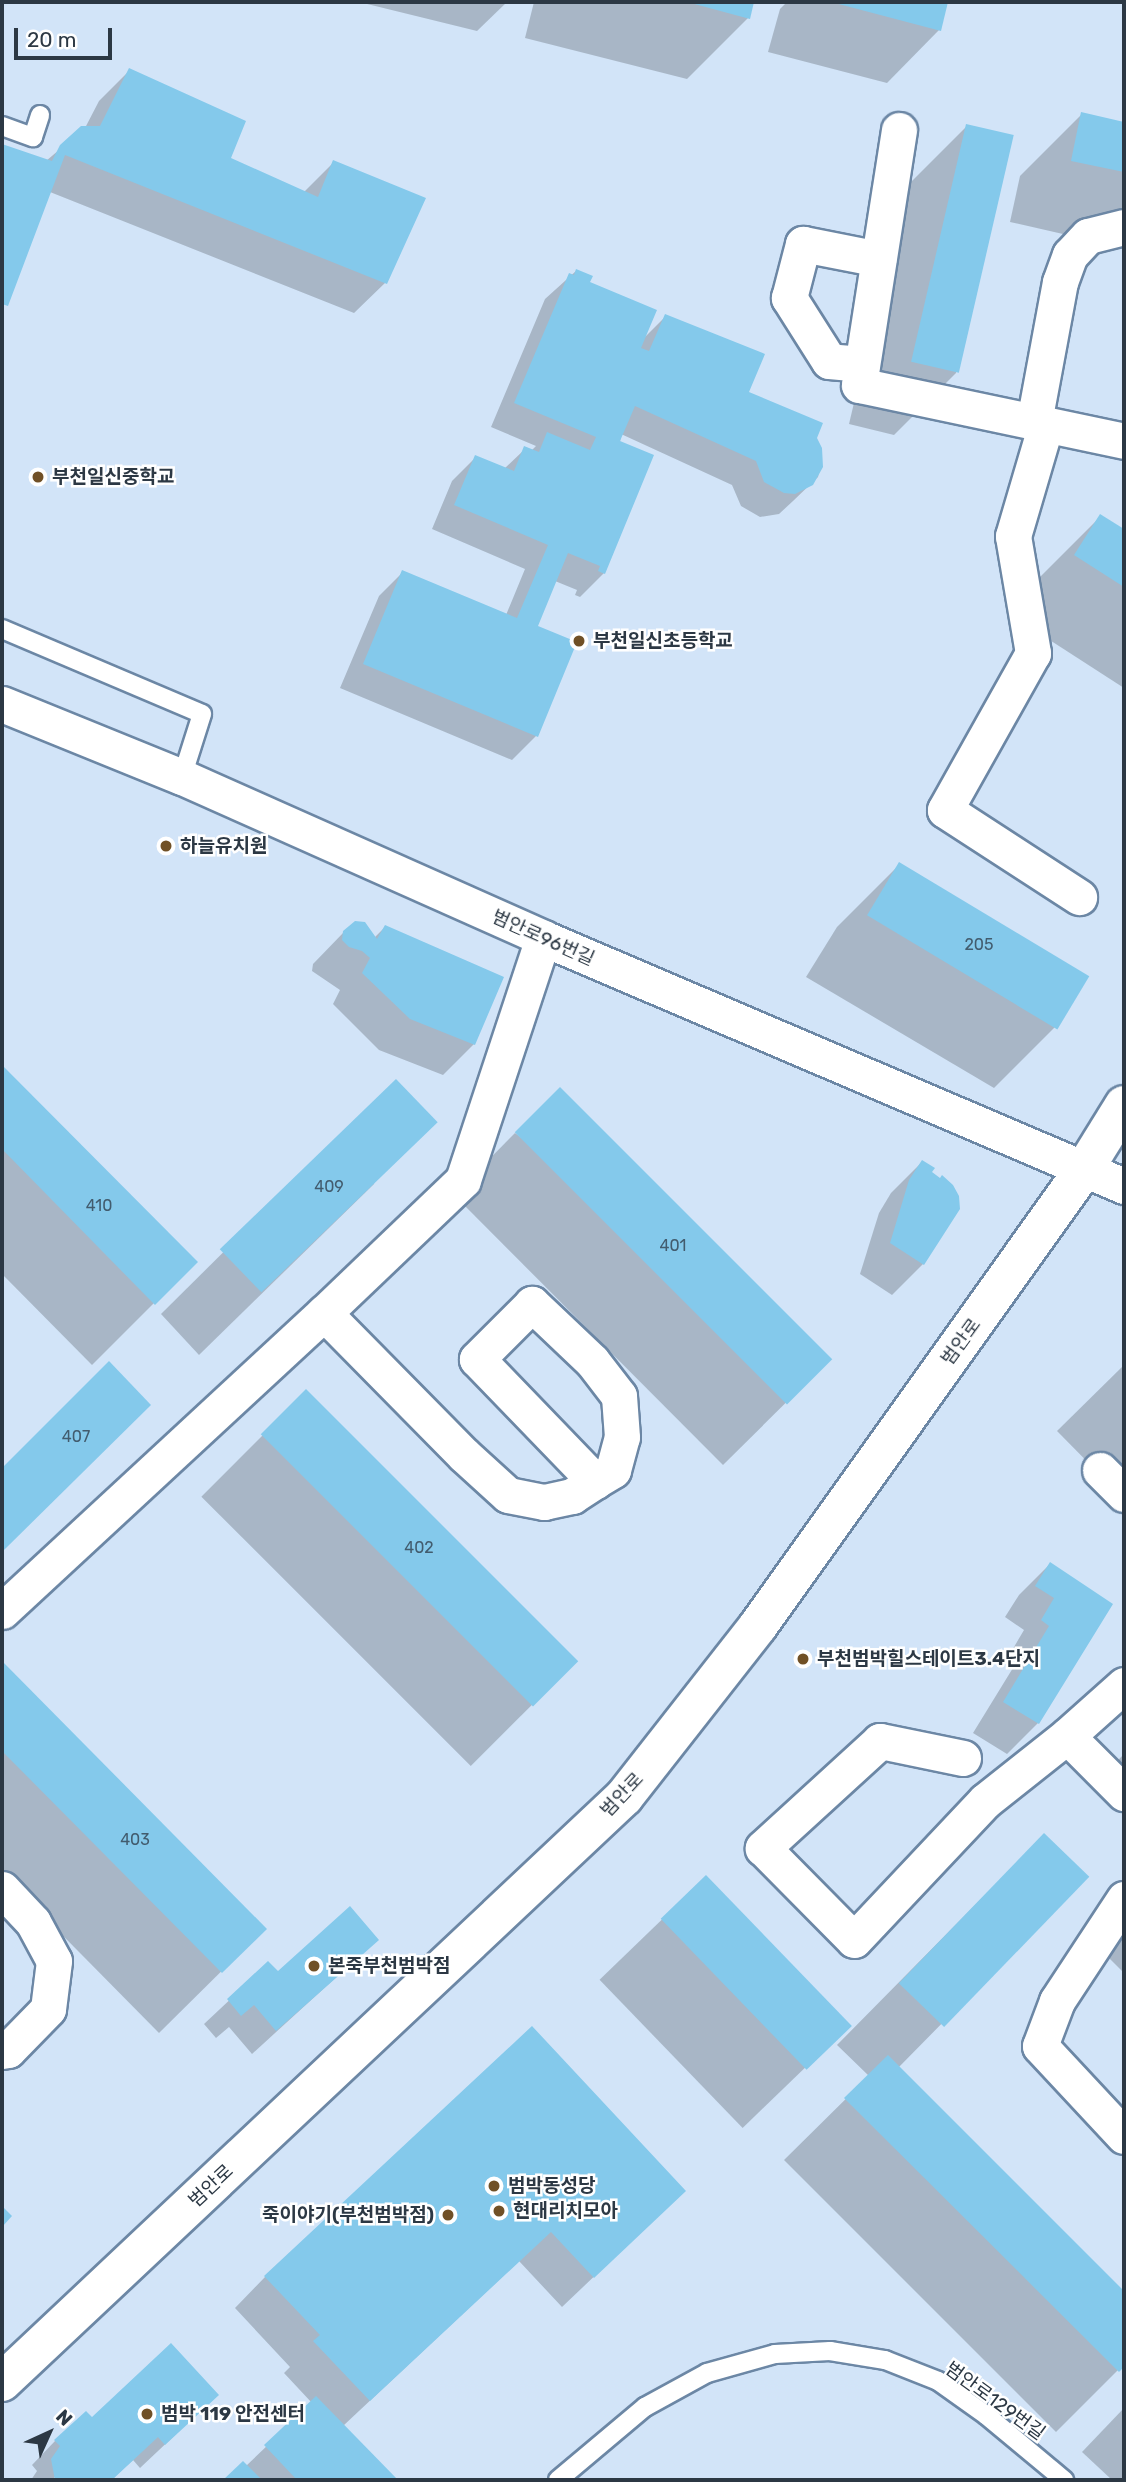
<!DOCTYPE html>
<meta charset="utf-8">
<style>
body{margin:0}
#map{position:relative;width:1126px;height:2482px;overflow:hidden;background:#d2e4f8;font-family:Rubik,"Noto Sans KR",sans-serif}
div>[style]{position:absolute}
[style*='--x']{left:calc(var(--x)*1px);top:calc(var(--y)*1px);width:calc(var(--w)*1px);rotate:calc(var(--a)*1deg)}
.shadow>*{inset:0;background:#0003;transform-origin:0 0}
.building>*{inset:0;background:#84c9eb;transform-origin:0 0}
.roads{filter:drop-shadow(2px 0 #6c87a5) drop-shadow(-2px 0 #6c87a5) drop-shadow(0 2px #6c87a5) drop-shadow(0 -2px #6c87a5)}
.lane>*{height:18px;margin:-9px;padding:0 9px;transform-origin:9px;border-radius:9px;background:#fff}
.street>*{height:35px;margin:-17.5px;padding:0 17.5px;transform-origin:17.5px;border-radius:17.5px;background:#fff}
.secondary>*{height:38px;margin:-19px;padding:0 19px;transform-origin:19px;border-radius:19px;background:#fff}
.dots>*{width:19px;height:19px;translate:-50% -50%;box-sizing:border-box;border:4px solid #fff;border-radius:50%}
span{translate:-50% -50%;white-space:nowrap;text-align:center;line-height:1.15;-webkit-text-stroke:5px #fff;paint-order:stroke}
.number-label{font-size:16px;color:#425c6e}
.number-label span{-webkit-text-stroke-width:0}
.poi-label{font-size:19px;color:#2c3844;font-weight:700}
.left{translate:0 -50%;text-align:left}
.right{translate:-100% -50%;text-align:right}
.street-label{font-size:19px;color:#2c3844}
.frame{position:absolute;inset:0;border:4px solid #2c3844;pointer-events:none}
.north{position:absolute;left:14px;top:2398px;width:70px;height:70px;-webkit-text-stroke:5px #fff;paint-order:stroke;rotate:45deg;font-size:19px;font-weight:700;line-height:28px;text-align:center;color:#2c3844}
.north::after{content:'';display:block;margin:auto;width:24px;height:32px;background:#2c3844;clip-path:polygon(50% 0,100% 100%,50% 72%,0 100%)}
.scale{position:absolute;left:14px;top:28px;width:98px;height:32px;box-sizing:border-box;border:4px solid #2c3844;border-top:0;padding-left:9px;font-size:21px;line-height:24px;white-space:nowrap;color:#2c3844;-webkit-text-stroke:5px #fff;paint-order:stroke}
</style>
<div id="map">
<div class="shadow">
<i style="clip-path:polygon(359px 2px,507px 2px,477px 31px)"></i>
<i style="clip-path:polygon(534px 2px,752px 2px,748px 18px,687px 79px,525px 38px)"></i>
<i style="clip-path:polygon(787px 2px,947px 2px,939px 30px,887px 83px,768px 52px,780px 9px)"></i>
<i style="clip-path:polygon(130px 70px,229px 159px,303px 193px,334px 162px,385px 283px,354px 313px,50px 192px,2px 309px,2px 145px,46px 161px,85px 128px,99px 101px)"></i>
<i style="clip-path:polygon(1082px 114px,1124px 124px,1124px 248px,1010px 222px,1020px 176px)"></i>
<i style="clip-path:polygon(967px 126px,956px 373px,894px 435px,849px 424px,905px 188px)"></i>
<i style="clip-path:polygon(576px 271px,643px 339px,665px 317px,746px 393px,815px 438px,822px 458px,818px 477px,793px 501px,779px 514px,760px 517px,741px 506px,732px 485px,621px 434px,604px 573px,580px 597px,575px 595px,577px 590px,555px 581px,535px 627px,536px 736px,512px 760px,340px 688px,379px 596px,403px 572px,506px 615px,525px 569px,432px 529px,452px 481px,476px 457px,504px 469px,525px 449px,531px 451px,536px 446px,491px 427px,545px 299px)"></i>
<i style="clip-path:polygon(1101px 516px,1124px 531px,1124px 688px,1014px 617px,1039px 578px)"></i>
<i style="clip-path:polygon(899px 865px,1056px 1026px,994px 1088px,806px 977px,837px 927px)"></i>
<i style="clip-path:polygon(385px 927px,474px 1044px,443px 1075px,379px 1050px,333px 1004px,340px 990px,312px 971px,313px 964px,344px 932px,374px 938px)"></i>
<i style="clip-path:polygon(2px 1067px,195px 1262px,92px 1365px,2px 1274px)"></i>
<i style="clip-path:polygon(396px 1081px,374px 1184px,199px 1355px,161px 1314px)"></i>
<i style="clip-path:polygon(515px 1133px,828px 1361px,723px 1465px,454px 1195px)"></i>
<i style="clip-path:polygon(922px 1162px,959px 1209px,923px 1264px,892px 1295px,860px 1274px,879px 1213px,891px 1193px)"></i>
<i style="clip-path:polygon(1124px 1365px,1124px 1499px,1057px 1431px)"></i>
<i style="left:306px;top:1392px;width:381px;height:148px;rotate:45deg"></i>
<i style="clip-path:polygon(1050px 1564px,1111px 1604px,1038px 1723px,1007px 1754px,973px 1733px,1019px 1658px,1011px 1652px,1024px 1630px,1005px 1617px,1019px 1595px)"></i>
<i style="clip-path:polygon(2px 1663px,264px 1929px,159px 2033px,2px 1874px)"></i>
<i style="clip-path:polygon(1124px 1754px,1124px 1813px,1095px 1784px)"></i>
<i style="left:706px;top:1877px;width:206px;height:148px;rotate:46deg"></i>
<i style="clip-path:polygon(1086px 1877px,898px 2068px,1124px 2293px,1124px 2364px,1056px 2432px,784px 2160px,869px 2076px,837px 2045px,983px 1897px)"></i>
<i style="clip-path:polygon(1124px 1931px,1124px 1973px,1103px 1952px)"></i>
<i style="clip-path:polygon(377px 1940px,252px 2054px,229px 2027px,216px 2038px,204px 2024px,268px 1964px,278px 1973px)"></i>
<i style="clip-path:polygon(684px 2191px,562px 2307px,519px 2261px,343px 2426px,396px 2480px,226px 2480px,243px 2463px,246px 2466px,312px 2403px,284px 2373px,290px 2367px,235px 2308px,265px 2277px)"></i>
<i style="clip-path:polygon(1124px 2408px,1124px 2480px,1112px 2480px,1082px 2452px)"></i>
<i style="clip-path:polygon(193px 2418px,140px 2468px,133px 2460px,111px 2480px,57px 2480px,60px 2478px,57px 2475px,52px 2480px,31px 2480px,37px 2471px,32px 2465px,55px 2441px)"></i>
</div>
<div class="building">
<i style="clip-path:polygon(687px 2px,754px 2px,750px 19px)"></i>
<i style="clip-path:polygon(831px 2px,948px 2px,941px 31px)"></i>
<i style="clip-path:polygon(129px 68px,246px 121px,231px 158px,318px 197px,333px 160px,426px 198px,387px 284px,65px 155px,8px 306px,2px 304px,2px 144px,52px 161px,60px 145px,81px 126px,100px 126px)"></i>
<i style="clip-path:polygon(1081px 112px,1124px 122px,1124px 172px,1071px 161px)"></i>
<i style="left:966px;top:124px;width:49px;height:244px;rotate:13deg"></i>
<i style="clip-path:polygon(576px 269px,593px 276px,590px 282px,657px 310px,641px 348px,649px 351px,665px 314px,765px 354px,749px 392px,823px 423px,817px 438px,822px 448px,823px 467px,813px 485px,795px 494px,784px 493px,764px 482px,756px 461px,635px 406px,620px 441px,654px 455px,605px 574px,598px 571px,600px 566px,568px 553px,538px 626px,577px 642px,538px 737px,363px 664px,402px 570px,517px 618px,548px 545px,454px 505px,475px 455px,514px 471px,524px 446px,539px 452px,547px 432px,590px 450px,596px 437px,514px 403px,569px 273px,574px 275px)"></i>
<i style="clip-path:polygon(1100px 514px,1124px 529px,1124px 587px,1074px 555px)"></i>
<i style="left:899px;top:862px;width:222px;height:62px;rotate:31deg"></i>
<i style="clip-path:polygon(355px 921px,365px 922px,377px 939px,385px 925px,504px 977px,475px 1045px,410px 1019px,362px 973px,370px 958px,362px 951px,349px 947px,342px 940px,343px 931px)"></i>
<i style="clip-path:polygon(2px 1065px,198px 1262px,155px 1305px,2px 1149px)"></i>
<i style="left:396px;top:1079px;width:60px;height:245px;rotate:46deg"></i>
<i style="left:560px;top:1087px;width:385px;height:64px;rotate:45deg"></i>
<i style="clip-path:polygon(922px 1160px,935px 1168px,932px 1172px,940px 1178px,942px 1175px,953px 1185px,959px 1196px,960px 1209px,924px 1265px,890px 1243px,909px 1180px)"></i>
<i style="clip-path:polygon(109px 1361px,151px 1405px,2px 1552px,2px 1468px)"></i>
<i style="left:306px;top:1389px;width:385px;height:64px;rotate:45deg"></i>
<i style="clip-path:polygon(1050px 1562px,1113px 1604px,1039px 1724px,1003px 1702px,1049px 1626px,1041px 1620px,1054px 1598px,1035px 1586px)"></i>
<i style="clip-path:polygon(2px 1661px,267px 1929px,222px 1973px,2px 1751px)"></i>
<i style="left:1044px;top:1833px;width:63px;height:209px;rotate:44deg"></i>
<i style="left:706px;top:1875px;width:210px;height:63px;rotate:46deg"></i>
<i style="clip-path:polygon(350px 1906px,379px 1940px,276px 2031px,254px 2005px,241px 2016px,227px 1999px,268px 1961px,278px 1971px)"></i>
<i style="clip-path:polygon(532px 2026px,686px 2191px,594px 2278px,551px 2232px,370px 2401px,313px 2341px,320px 2335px,264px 2276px)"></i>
<i style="clip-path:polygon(888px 2055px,1124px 2291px,1124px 2367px,1119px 2372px,844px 2098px)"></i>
<i style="clip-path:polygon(2px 2206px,12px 2216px,2px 2227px)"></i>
<i style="clip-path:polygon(171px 2343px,219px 2395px,165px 2445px,158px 2437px,112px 2480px,55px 2480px,51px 2459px,60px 2446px,54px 2440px,86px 2411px,92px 2417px)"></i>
<i style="clip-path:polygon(316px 2396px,398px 2480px,297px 2480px,264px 2445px)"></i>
<i style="clip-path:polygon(243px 2461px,262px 2480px,223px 2480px)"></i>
</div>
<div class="roads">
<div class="lane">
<i style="--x:2;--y:126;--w:33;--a:20"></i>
<i style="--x:33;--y:137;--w:23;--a:-72"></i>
<i style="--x:2;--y:629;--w:217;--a:23"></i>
<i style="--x:202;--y:714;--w:66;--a:107.6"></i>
<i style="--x:558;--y:2480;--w:114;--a:-40"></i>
<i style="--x:645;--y:2407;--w:71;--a:-28.7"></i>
<i style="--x:707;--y:2373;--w:71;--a:-15.6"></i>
<i style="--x:775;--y:2354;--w:55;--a:-3.1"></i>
<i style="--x:830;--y:2351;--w:56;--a:9.3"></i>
<i style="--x:885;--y:2360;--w:57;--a:21.6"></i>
<i style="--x:938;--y:2381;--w:59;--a:35.3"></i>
<i style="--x:986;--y:2415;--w:102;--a:39.8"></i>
</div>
<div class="street">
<i style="--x:899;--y:130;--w:258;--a:98.9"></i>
<i style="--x:859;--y:385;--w:271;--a:11.9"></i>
<i style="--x:862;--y:364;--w:33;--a:-175"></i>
<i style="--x:829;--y:361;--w:75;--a:-122.4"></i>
<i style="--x:789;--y:298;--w:56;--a:-75.5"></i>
<i style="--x:803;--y:244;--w:77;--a:11.2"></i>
<i style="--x:1034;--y:422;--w:142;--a:-79.5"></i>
<i style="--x:1060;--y:282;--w:29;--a:-70"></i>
<i style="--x:1070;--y:255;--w:26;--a:-47"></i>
<i style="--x:1088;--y:236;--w:37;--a:-14"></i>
<i style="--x:1046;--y:424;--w:117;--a:106.4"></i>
<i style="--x:1013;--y:536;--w:119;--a:80.3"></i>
<i style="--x:1033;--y:653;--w:180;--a:119.3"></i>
<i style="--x:945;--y:810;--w:160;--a:33"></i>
<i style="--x:2;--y:704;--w:194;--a:22.1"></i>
<i style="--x:182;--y:777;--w:395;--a:24"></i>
<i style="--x:543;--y:938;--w:632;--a:23.12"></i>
<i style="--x:324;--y:1313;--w:199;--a:45.4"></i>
<i style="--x:464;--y:1455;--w:59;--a:42.3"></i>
<i style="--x:508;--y:1495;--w:37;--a:11"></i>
<i style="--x:544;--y:1502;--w:29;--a:-12"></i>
<i style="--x:572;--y:1496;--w:27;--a:-33"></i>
<i style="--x:595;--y:1481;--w:21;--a:-31"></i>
<i style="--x:613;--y:1470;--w:34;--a:-75"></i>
<i style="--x:622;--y:1437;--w:41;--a:-94.2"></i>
<i style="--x:619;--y:1396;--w:44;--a:-127.6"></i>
<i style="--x:592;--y:1361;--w:83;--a:-136.5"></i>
<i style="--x:532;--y:1304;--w:78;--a:135"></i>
<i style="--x:477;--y:1359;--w:170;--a:46"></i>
<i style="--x:1100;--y:1470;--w:34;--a:45"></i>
<i style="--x:2;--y:1611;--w:439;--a:-42.8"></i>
<i style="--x:324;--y:1313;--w:192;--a:-43.7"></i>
<i style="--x:463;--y:1180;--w:255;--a:-71.7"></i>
<i style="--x:1124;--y:1685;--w:76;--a:138.2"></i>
<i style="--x:1067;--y:1736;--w:81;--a:45"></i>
<i style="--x:963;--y:1758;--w:85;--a:-168.4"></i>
<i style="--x:880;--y:1741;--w:159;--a:137.6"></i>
<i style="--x:763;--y:1848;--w:129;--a:45.3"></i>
<i style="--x:854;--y:1940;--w:191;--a:-46.7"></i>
<i style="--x:985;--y:1801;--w:105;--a:-38.4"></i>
<i style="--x:2;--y:1889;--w:45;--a:46.8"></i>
<i style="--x:33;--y:1922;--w:44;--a:61.7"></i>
<i style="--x:54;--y:1961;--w:48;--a:97.1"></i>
<i style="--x:48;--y:2009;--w:57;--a:134.3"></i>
<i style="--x:8;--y:2050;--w:6;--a:171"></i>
<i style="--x:1124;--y:1899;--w:122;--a:123.3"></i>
<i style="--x:1057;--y:2001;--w:48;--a:110.7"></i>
<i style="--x:1040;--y:2046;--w:123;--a:47"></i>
</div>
<div class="secondary">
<i style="--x:2;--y:2382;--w:854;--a:-43.24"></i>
<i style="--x:624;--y:1797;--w:217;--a:-51.9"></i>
<i style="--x:758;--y:1626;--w:563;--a:-54.47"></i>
<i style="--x:1085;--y:1168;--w:74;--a:-58.2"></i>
</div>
</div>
<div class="dots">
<i style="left:38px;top:477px;background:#705026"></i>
<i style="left:579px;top:641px;background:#705026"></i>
<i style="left:166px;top:846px;background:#705026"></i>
<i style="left:803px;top:1659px;background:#705026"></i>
<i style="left:314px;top:1966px;background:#705026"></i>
<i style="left:494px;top:2186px;background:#705026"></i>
<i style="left:499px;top:2211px;background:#705026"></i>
<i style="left:448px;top:2215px;background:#705026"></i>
<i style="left:147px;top:2414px;background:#705026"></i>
</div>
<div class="number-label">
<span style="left:979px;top:945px">205</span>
<span style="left:329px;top:1187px">409</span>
<span style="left:99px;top:1206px">410</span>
<span style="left:673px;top:1246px">401</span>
<span style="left:76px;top:1437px">407</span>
<span style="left:419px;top:1548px">402</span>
<span style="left:135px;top:1840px">403</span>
</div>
<div class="poi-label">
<span class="left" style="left:52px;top:477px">부천일신중학교</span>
<span class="left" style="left:593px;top:641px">부천일신초등학교</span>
<span class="left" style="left:180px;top:846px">하늘유치원</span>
<span class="left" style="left:817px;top:1659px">부천범박힐스테이트3.4단지</span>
<span class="left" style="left:328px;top:1966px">본죽부천범박점</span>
<span class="left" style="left:508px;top:2186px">범박동성당</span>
<span class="left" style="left:513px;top:2211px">현대리치모아</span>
<span class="right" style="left:434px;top:2215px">죽이야기(부천범박점)</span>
<span class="left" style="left:161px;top:2414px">범박 119 안전센터</span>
</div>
<div class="street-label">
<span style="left:543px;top:938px;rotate:24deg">범안로96번길</span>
<span style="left:961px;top:1342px;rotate:-54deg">범안로</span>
<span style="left:622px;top:1795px;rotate:-47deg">범안로</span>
<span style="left:211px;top:2186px;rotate:-43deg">범안로</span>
<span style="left:995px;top:2401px;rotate:36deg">범안로129번길</span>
</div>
<div class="frame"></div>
<div class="north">N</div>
<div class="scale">20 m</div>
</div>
